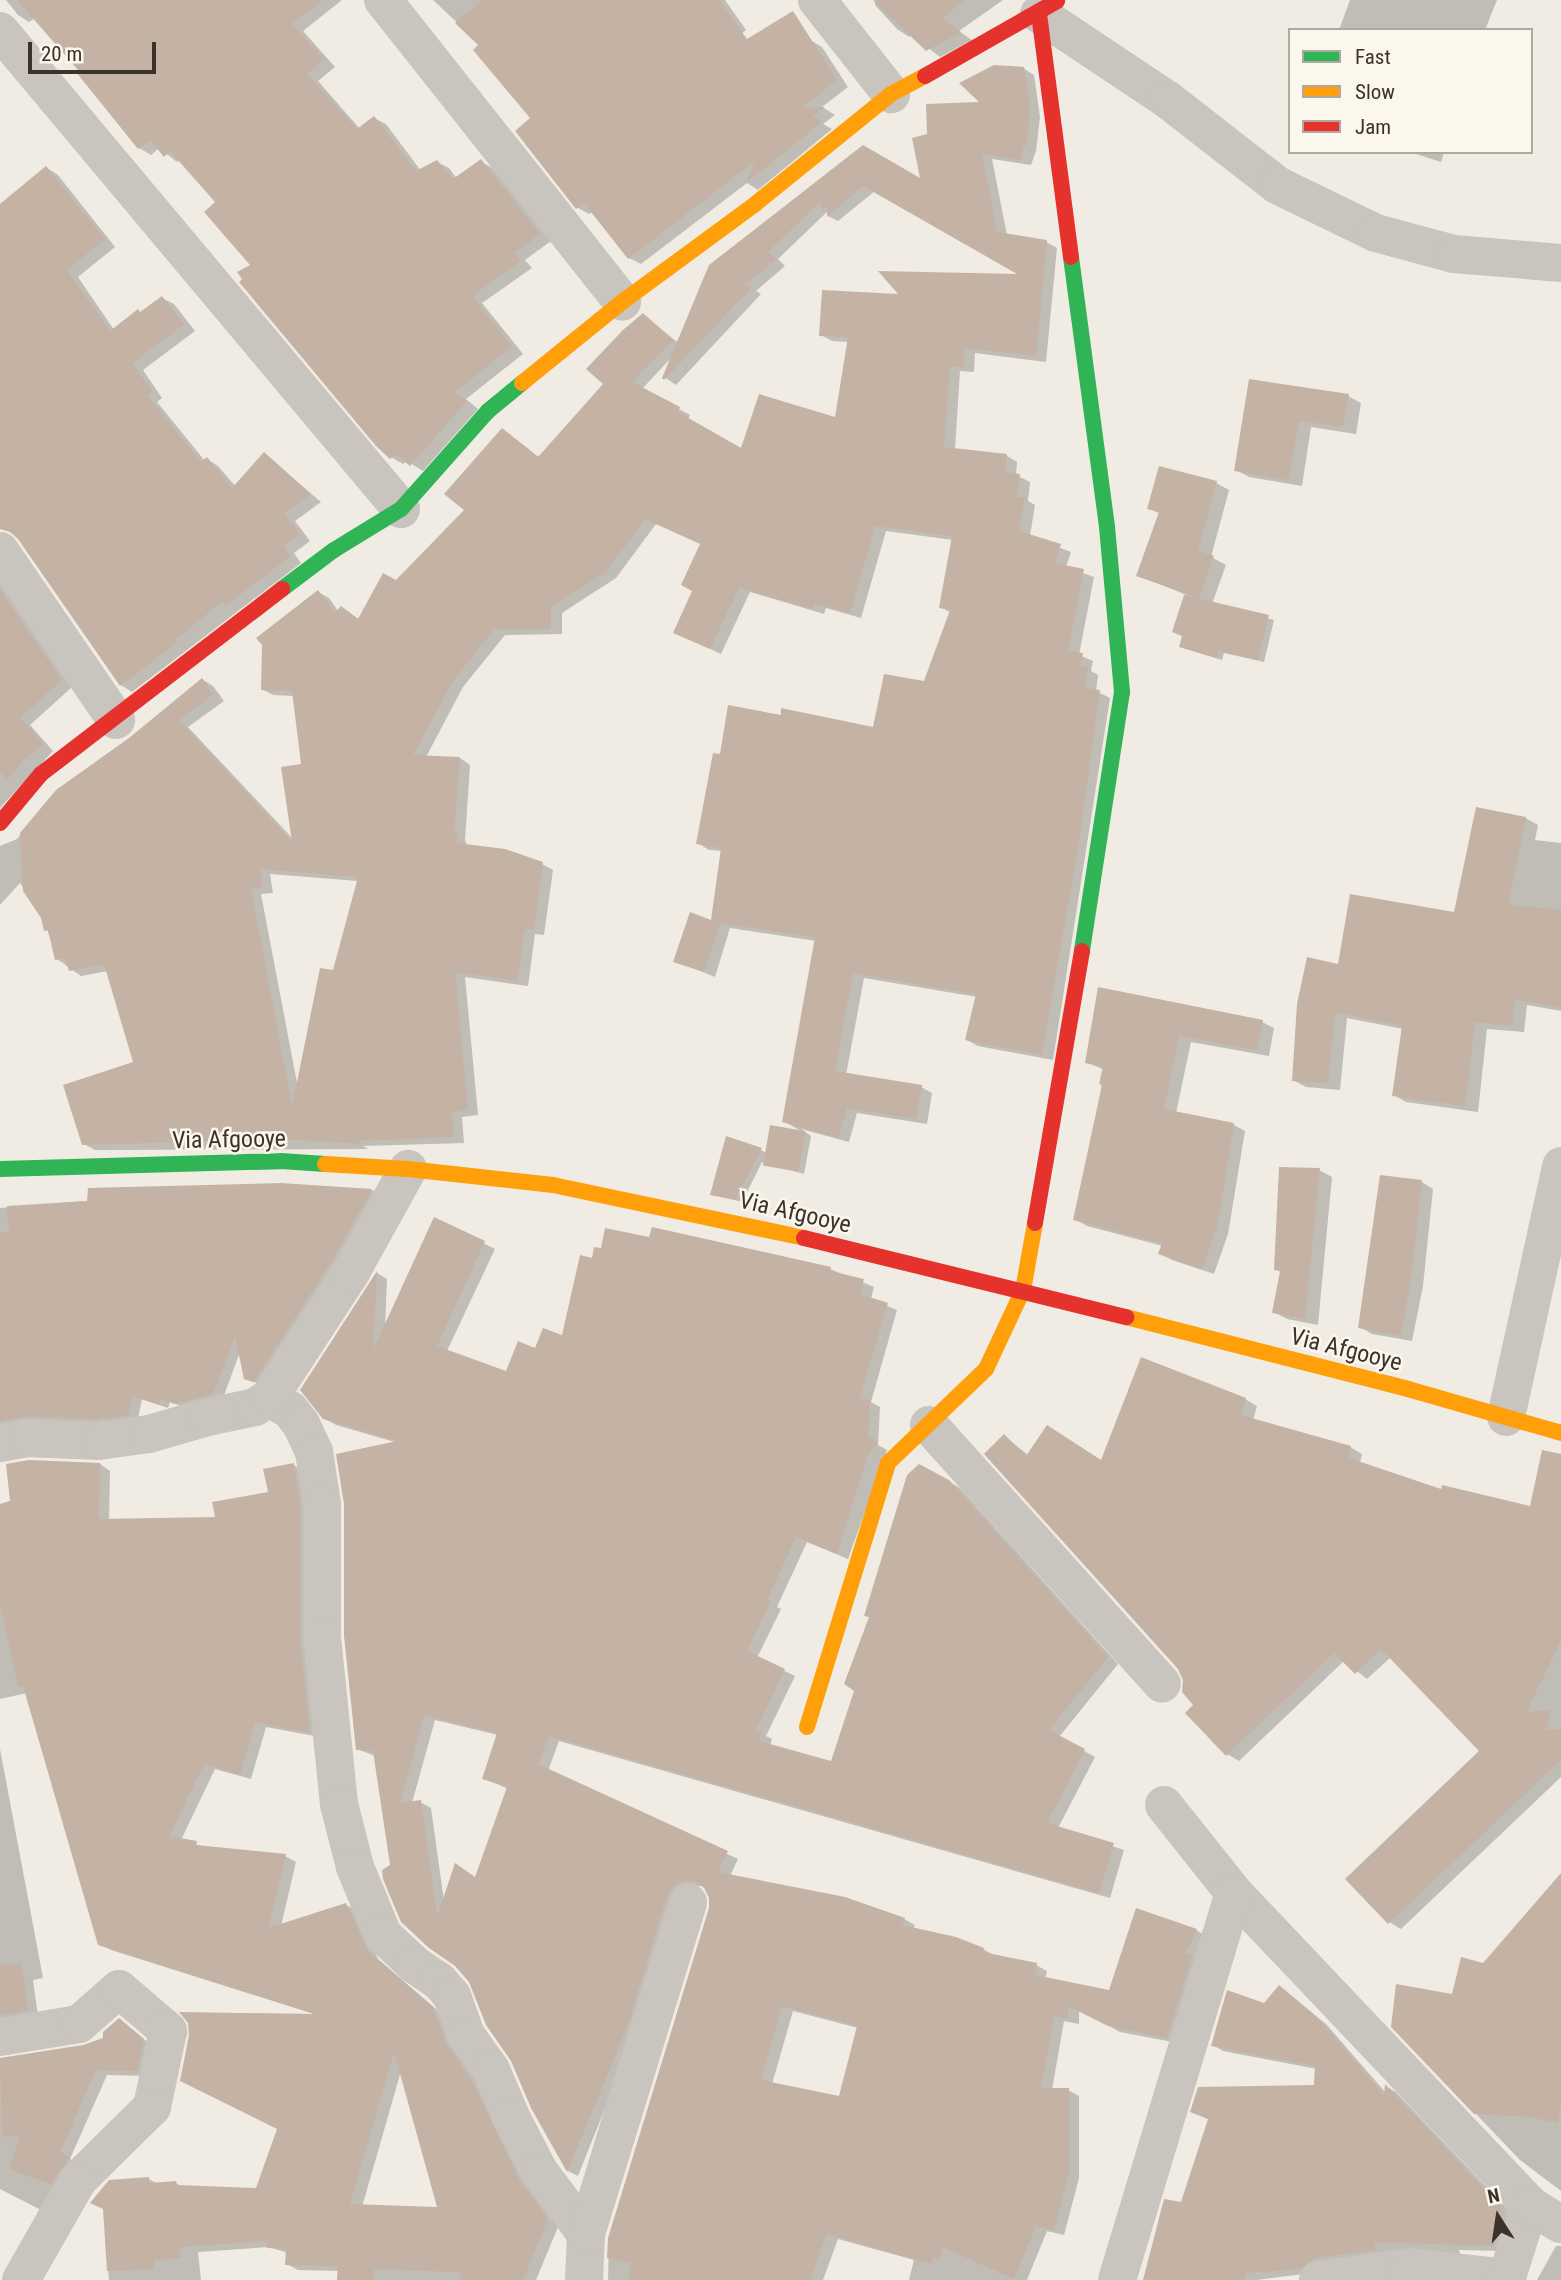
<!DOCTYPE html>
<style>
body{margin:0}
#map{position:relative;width:1561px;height:2280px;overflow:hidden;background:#f0ece4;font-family:"Roboto Condensed",sans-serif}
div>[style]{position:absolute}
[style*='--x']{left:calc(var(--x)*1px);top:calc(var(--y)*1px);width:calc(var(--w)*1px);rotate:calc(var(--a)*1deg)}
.shadow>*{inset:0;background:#0003}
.building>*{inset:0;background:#c4b2a5;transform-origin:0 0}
.street>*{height:38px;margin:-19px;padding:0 19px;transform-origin:19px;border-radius:19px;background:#c9c4bd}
.fast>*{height:16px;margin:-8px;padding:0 8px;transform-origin:8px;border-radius:8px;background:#30b455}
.slow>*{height:16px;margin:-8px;padding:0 8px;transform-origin:8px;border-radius:8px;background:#ff9f0a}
.jam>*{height:16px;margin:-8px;padding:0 8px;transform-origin:8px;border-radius:8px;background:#e5322d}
span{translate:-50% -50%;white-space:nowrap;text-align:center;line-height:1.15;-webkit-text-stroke:5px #fbf7ed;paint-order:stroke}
.street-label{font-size:24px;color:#3b322a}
.legend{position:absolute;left:1288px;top:28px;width:245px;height:126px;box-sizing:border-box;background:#fbf7ed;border:2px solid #aea89f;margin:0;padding:9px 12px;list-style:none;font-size:21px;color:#3b322a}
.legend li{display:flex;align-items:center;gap:14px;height:35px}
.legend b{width:35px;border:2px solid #aea89f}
.north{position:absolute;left:1463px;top:2182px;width:70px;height:70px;-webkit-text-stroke:5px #fbf7ed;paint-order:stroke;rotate:348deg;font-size:19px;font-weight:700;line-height:28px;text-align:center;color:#3b322a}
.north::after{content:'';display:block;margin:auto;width:24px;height:32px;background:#3b322a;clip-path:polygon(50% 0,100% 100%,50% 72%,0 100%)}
.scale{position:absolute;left:28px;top:42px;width:128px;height:32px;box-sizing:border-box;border:4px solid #3b322a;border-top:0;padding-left:9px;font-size:21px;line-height:24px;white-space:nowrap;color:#3b322a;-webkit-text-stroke:5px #fbf7ed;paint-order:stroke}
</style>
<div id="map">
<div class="shadow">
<i style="clip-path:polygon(6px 0,342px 0,303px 31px,335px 67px,318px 81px,360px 129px,374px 118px,386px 124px,421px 171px,437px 162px,449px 168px,457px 179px,481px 162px,493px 168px,551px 241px,525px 260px,532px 268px,482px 303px,523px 354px,466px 399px,478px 409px,423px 471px,407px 461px,403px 464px,391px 457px,252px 265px,217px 202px,180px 159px,177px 162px,159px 148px,151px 155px,139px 148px,78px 72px,81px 70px,35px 18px,29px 22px,18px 15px)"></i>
<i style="clip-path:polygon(433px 0,725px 0,746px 30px,680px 84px,810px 40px,822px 47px,848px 87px,822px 107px,835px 115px,823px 124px,832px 129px,758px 190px,747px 183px,641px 264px,629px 258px,593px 211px,589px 214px,578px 208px,532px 118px,481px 45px)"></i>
<i style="clip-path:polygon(875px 0,1003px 0,959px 31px,972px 40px,940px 57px,911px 35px,909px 37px,897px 29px,875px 5px)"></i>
<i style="clip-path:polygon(1350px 0,1497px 0,1485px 30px,1339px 30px)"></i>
<i style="clip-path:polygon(evenodd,1023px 68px,1034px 75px,1040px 117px,1036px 151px,1031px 165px,992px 159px,1007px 235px,1046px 242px,1057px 248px,1046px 362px,975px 353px,974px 372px,960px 371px,955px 450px,1007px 456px,1017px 462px,1016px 475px,1030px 482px,1028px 501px,1035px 505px,1030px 536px,1071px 552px,1066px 567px,1094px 577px,1079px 655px,1093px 661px,1091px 671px,1098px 675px,1096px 691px,1110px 698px,1053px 1060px,978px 1046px,967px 1040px,977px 997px,864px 978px,846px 1075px,921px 1087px,932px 1093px,927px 1124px,857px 1113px,849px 1142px,801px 1129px,811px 1136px,804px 1174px,762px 1162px,742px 1202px,712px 1194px,761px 1150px,766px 1153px,802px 1132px,784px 1121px,816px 941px,730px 928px,715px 977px,675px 961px,712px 922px,722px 851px,709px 850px,698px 843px,721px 756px,782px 717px,875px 729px,925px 683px,951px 613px,941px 607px,953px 540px,886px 531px,861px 618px,826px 608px,824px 614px,750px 592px,721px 654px,675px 632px,694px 591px,702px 544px,656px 524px,616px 578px,562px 613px,562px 634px,505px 635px,463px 687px,426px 757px,460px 758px,470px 765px,465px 840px,467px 846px,542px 864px,553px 870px,544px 935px,535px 934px,528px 986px,465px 977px,478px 1115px,462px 1117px,464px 1143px,363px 1146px,368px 1149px,95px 1150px,84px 1144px,135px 1063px,108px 971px,81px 976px,57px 959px,43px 917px,20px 883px,0 905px,0 846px,17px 839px,57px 791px,130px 739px,203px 680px,213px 686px,224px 701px,188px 727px,294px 840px,303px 766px,294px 696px,273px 695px,262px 689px,318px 592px,329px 598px,339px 612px,342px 608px,360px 620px,466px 509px,513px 437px,540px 458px,605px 384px,644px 315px,677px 342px,863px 147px,922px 182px,929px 136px,983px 103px,1023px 68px,875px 191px,1023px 276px,902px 296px,821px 335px,832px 341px,849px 342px,837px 420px,742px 451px,688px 420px,690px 415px,642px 389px,671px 358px,664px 377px,676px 385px,761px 294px,756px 291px,785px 266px,778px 259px,829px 210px,828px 216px,838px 221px,875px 191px,1023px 68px,270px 874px,358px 881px,334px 972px,298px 1088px,261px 894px,273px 893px,270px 874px)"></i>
<i style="clip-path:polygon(1410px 152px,1444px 152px,1441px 162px)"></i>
<i style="clip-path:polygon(47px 168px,58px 175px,115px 247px,78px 277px,114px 330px,138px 311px,141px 313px,162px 298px,174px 304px,195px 331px,143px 370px,162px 398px,157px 402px,205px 461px,207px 459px,218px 466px,236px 487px,264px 454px,321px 502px,295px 521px,310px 541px,294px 553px,301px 563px,132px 692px,121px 685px,0 512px,0 206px)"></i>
<i style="clip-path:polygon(1250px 381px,1348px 396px,1361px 403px,1356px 434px,1311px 427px,1302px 486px,1249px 477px,1236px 470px)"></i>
<i style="clip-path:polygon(1216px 483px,1229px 490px,1211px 557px,1226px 565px,1212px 604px,1274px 620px,1264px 662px,1224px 653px,1222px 660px,1187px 649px,1184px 636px,1174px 631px,1186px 595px,1138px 575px,1160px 514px,1149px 508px)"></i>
<i style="clip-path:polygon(0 578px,72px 687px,30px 725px,53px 751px,0 808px)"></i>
<i style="clip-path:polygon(1525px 818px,1538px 825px,1535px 840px,1561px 843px,1561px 1011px,1527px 1005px,1524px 1032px,1487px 1029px,1478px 1112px,1406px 1102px,1394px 1095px,1403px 1029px,1347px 1018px,1340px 1090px,1306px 1087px,1293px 1080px,1340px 966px,1456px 914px)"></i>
<i style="clip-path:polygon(1100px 989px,1262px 1022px,1274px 1028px,1269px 1056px,1191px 1042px,1176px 1113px,1234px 1125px,1245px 1131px,1228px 1234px,1214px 1274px,1172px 1260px,1161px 1254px,1163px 1246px,1087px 1226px,1075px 1219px,1092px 1149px,1104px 1070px,1087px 1062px)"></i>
<i style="clip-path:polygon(1319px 1170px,1332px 1177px,1318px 1325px,1287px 1319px,1274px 1312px,1281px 1272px,1276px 1269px)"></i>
<i style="clip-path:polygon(1422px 1182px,1433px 1189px,1423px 1286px,1412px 1341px,1372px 1334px,1360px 1327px)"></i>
<i style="clip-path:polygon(281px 1185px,372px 1190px,380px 1195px,263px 1386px,245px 1378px,240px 1352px,223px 1398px,186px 1408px,170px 1402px,168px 1408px,142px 1399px,138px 1419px,0 1429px,0 1208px)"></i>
<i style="clip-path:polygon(evenodd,435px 1219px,495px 1249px,447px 1351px,507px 1373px,536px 1350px,563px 1338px,830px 1269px,874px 1287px,871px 1299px,897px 1310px,871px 1402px,880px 1407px,878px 1445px,887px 1450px,848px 1559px,807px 1542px,777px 1607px,781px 1609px,757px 1658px,795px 1676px,766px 1736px,772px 1739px,770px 1746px,832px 1763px,948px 1481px,960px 1488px,1118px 1664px,1059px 1737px,1095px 1757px,1058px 1828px,1124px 1850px,1110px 1898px,559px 1741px,548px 1771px,738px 1859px,730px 1876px,904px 1919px,915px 1925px,913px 1929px,983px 1949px,995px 1956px,1036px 1965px,1047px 1971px,1045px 1979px,1110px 1992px,1196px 1930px,1206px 1936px,1178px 2043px,1120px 2032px,1079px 2010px,1079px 2024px,1064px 2021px,1052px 2090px,1068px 2090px,1079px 2096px,1079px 2178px,1064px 2235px,1047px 2231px,1027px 2280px,909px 2280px,914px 2260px,838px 2239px,823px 2280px,608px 2280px,609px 2238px,711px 1909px,711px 1896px,705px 1886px,694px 1886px,578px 2176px,568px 2171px,532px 2107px,513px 2060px,470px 1981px,392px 1866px,375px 1756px,357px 1749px,398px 1443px,336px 1425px,324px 1418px,302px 1390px,377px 1273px,387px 1279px,385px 1329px,435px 1219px,435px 1720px,498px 1735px,484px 1778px,508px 1789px,476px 1878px,444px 1901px,431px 1808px,420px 1802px,412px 1803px,435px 1720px,435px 1219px,793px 2011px,858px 2028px,841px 2099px,772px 2084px,793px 2011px)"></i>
<i style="clip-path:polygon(1245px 1399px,1257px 1406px,1253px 1420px,1350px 1447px,1362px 1454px,1360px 1463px,1443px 1491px,1531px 1508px,1561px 1500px,1561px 1777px,1401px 1929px,1389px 1922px,1482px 1751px,1391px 1657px,1367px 1679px,1344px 1661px,1239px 1761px,1227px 1754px,1196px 1705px,1180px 1668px,1004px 1436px,1028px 1455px,1102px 1462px)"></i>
<i style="clip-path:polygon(evenodd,100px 1464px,110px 1471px,109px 1521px,218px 1519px,270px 1493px,293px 1465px,304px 1471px,320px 1737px,266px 1727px,251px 1779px,215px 1769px,181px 1840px,204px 1847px,285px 1856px,296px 1862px,281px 1926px,346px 1905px,357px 1911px,378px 1959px,443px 2015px,558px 2227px,536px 2280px,339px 2280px,340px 2271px,298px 2270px,287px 2264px,288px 2253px,269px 2247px,198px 2252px,201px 2280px,109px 2280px,104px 2209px,149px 2179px,158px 2184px,176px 2183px,182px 2187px,258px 2190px,314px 2014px,111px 1950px,100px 1944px,27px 1693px,0 1699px,0 1505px,100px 1464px,401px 2071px,440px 2209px,362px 2207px,401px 2071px)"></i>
<i style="clip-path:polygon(0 1749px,43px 1978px,33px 1980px,38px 2016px,0 2025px)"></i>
<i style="clip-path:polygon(1561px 1881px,1561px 2191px,1520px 2160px,1393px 2027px,1453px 1996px)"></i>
<i style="clip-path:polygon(1279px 1987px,1326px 2024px,1386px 2093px,1387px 2087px,1396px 2092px,1512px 2214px,1505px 2251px,1459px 2250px,1460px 2254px,1257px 2280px,1151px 2280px,1182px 2204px,1210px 2120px,1193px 2112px,1315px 2087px,1317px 2069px,1223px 2051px,1213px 2045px,1265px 2005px)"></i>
<i style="clip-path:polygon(119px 2020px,154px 2047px,148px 2076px,107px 2075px,70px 2159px,80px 2164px,43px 2211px,0 2189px,0 2060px,83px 2047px,105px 2040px)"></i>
<i style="clip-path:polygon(1556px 2246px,1561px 2246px,1561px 2280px,1537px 2280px)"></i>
</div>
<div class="building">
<i style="clip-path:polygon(17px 0,323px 0,292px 24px,324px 59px,307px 74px,357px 129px,374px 116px,416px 171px,437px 160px,453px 179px,481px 159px,540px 234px,514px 253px,521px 261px,472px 296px,512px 347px,455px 392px,467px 401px,410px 466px,395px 454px,390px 459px,376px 446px,239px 282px,242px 279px,237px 272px,250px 265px,204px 212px,215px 202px,170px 151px,164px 157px,150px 140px,138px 149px,76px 72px,78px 70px)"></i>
<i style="clip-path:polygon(483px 0,719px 0,747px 39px,793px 11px,837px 80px,802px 108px,825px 107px,813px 116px,822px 122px,745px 184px,755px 161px,628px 259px,584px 203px,576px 209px,515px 131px,530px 118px,473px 50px,478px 45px,455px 23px)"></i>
<i style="clip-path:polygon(873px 0,965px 0,942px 18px,961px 32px,926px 51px)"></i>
<i style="clip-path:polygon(evenodd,994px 65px,1024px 67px,1030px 110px,1026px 147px,1024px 145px,1020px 160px,982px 154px,997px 232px,1047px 240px,1036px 356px,965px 348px,963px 367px,950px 366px,944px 447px,1007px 454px,1005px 472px,1020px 474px,1017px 497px,1025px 497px,1019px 531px,1061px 544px,1055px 563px,1084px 569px,1068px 651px,1083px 653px,1080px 666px,1088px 667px,1085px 688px,1100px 690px,1079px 841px,1042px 1055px,965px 1040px,976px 994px,853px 973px,835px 1071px,922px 1085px,916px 1119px,847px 1108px,838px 1138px,782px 1122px,815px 937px,720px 923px,704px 972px,673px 962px,690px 912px,711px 920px,721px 848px,696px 844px,713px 753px,720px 754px,728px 705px,781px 715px,781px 708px,873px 727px,884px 674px,924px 681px,950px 610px,939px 608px,952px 536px,875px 526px,850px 613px,815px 604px,813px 609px,739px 588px,710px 649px,673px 633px,692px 591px,681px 585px,700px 544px,645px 519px,606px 572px,551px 607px,551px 629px,494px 629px,453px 681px,413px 755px,460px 757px,454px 832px,457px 833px,457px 843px,505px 849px,543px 862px,534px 930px,525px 929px,517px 981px,455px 972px,468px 1110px,452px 1112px,454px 1137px,356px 1141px,364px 1144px,280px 1139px,82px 1145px,63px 1085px,133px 1062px,104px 964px,69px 971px,65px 958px,55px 960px,48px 930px,44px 931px,41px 918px,23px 891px,20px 833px,56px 790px,129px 738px,202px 678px,214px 694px,179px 720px,292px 842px,281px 767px,301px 764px,292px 691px,261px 690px,262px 645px,256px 638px,318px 590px,335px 613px,341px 606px,358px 619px,383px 573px,396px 580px,464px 510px,444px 494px,502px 428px,538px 457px,603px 384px,586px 369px,623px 330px,643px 313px,673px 340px,632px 382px,680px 407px,678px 412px,741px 448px,759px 394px,835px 417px,848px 337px,819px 336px,822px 290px,898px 294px,878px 271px,1017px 274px,863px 186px,827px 217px,827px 205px,824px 209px,819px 203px,768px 252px,776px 259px,744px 286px,752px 287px,664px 380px,662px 378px,709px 265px,863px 145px,920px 178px,912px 138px,927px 134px,926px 104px,979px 102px,959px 83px,994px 65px,260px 869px,358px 877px,333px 970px,320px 968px,292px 1107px,251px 888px,262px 887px,260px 869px)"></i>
<i style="clip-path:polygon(46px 166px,105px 239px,67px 270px,110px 331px,138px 309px,140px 312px,162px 296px,184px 324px,132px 363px,152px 391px,147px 395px,201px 462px,207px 457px,232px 488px,264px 452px,311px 494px,284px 514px,300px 534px,283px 546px,291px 556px,226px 605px,223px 601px,175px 640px,177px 643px,120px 686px,18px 539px,10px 532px,0 529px,0 204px)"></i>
<i style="clip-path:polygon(1249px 379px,1349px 394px,1343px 427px,1299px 421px,1289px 480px,1234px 471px)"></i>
<i style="clip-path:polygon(1159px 466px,1217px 481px,1198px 551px,1214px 556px,1199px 598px,1136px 576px,1159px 512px,1147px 509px)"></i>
<i style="clip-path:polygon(0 590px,62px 680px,20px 718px,44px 744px,24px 760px,8px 779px,0 772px)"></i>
<i style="clip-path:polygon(1184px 595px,1269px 615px,1258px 660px,1219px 651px,1216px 658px,1179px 647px,1182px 636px,1172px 632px)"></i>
<i style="clip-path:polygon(1476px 807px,1526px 817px,1508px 905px,1561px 910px,1561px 1008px,1515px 999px,1512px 1026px,1475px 1022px,1465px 1106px,1392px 1096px,1402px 1026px,1335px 1012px,1328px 1083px,1292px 1081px,1297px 1004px,1307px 957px,1338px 964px,1350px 894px,1454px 912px)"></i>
<i style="clip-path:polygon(1098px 987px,1263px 1020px,1257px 1050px,1179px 1036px,1164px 1109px,1234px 1123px,1217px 1227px,1202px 1269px,1158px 1254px,1162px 1243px,1073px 1220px,1102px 1085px,1099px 1084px,1103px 1067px,1085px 1063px)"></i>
<i style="left:770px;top:1125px;width:36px;height:41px;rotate:10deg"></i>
<i style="clip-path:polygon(726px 1136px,762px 1148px,735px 1200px,710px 1195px)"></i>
<i style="clip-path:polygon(1279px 1167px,1320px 1168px,1305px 1319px,1272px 1313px,1280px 1271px,1274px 1270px)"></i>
<i style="clip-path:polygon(1380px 1175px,1422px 1180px,1411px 1279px,1401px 1336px,1358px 1328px)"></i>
<i style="clip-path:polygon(281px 1183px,372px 1189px,332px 1261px,253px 1382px,244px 1379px,235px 1336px,213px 1394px,175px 1404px,161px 1399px,159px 1405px,132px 1396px,129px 1415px,98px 1419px,29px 1416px,0 1421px,0 1232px,9px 1232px,7px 1206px,87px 1201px,88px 1188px)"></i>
<i style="clip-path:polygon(evenodd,434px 1217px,485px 1241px,437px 1346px,506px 1371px,518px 1341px,535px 1348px,543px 1328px,562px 1335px,580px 1255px,592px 1258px,594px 1247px,601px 1248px,605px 1228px,649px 1237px,652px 1227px,831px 1267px,830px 1271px,864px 1279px,860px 1294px,888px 1303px,859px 1399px,870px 1399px,868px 1437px,878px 1443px,867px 1457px,837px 1554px,796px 1537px,767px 1600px,771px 1601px,747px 1651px,785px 1669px,756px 1730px,762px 1732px,759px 1741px,831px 1761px,854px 1691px,844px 1684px,869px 1617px,864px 1616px,907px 1475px,919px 1464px,949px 1480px,1108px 1657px,1049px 1730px,1085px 1749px,1047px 1823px,1114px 1843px,1099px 1893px,549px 1736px,538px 1764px,728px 1851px,718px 1872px,845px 1897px,905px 1918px,902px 1925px,956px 1937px,984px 1948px,983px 1952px,1037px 1963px,1035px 1975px,1109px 1990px,1136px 1908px,1197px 1929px,1185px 1954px,1192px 1956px,1167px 2038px,1108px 2026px,1068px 2006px,1068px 2019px,1054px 2016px,1041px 2088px,1069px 2088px,1069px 2171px,1054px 2230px,1036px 2226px,1014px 2279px,943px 2247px,940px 2259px,933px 2257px,932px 2264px,827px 2234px,810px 2280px,628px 2280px,631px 2263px,607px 2258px,608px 2238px,709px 1908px,709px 1898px,704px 1888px,695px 1881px,684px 1881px,674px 1886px,667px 1895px,626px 2030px,567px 2172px,531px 2108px,511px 2061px,486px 2025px,469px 1982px,455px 1966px,429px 1948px,401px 1922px,383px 1879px,382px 1870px,390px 1865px,373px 1751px,356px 1750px,344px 1636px,344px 1504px,336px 1454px,397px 1441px,323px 1419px,300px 1390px,377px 1271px,373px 1350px,434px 1217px,424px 1715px,497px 1733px,482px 1779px,507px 1787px,475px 1877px,455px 1863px,437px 1917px,421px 1800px,400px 1803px,424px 1715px,434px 1217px,782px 2006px,857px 2026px,839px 2096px,761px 2080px,782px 2006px)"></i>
<i style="clip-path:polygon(1141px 1357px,1246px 1398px,1241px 1415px,1351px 1446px,1349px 1458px,1441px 1489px,1442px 1485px,1530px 1506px,1542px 1450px,1561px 1454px,1561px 1640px,1526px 1713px,1551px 1709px,1546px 1730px,1561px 1729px,1561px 1760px,1388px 1924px,1345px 1879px,1479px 1751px,1381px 1649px,1355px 1674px,1334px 1653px,1226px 1756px,1185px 1713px,1193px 1705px,1182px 1692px,1183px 1680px,1178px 1669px,984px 1454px,1004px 1434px,1026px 1456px,1047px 1425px,1101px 1460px)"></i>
<i style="clip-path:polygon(evenodd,29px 1460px,100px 1463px,99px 1519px,215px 1517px,212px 1502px,268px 1492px,263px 1469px,294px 1463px,300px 1506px,300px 1637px,310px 1733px,255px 1722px,240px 1775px,204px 1764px,169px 1836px,197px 1841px,196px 1845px,286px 1854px,268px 1928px,346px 1903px,368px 1951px,433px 2007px,446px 2043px,472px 2081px,520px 2181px,548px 2219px,523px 2280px,461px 2280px,459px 2272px,374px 2269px,374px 2280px,337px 2280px,338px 2266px,285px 2265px,286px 2249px,267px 2248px,267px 2241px,180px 2247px,181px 2258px,154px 2260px,154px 2269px,107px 2271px,103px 2209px,90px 2203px,109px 2180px,149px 2177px,149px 2183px,176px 2181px,177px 2185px,256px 2188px,277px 2129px,180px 2081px,189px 2035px,188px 2023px,179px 2012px,315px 2014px,98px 1945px,23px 1686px,18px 1687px,0 1603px,0 1504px,10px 1501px,6px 1464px,29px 1460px,394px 2052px,437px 2207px,350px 2204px,394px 2052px)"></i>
<i style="clip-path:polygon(1561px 1873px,1561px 2104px,1558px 2123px,1529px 2117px,1474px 2114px,1391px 2027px,1396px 1984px,1452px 1994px,1461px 1957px,1483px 1963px)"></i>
<i style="clip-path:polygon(21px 1964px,28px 2010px,0 2015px,0 1965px)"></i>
<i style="clip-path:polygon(1279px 1985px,1316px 2016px,1384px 2095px,1385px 2084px,1501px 2207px,1501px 2224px,1494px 2246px,1374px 2242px,1376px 2250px,1315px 2258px,1300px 2269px,1246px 2273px,1244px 2280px,1143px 2280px,1164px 2199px,1181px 2202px,1208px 2119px,1190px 2112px,1198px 2087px,1314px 2085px,1315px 2066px,1211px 2046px,1227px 1990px,1264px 2003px)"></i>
<i style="clip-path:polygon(119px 2018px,144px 2039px,137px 2071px,96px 2070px,60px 2152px,70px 2157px,51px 2184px,9px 2169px,20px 2137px,2px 2136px,0 2058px,83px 2045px,103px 2038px,103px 2032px)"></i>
</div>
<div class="street">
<i style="--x:383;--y:0;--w:385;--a:51.6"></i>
<i style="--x:817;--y:0;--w:120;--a:51.8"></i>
<i style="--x:1039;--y:14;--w:155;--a:33.7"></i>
<i style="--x:1168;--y:100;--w:138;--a:37.9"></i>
<i style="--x:1277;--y:185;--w:110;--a:25.9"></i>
<i style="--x:1376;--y:233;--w:81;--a:15.1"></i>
<i style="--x:1454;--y:254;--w:107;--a:4.8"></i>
<i style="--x:0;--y:31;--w:624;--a:50.01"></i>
<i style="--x:0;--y:551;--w:205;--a:55.5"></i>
<i style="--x:269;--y:1398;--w:24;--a:30"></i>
<i style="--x:290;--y:1410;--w:18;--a:52"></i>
<i style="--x:301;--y:1424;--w:31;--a:65"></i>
<i style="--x:314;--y:1452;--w:53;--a:81.3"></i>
<i style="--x:322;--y:1504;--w:133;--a:90"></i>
<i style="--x:322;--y:1637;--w:168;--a:84.2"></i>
<i style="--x:339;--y:1804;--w:65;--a:75.7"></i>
<i style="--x:355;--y:1867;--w:74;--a:67.6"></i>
<i style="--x:383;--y:1935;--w:44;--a:43.2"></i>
<i style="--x:415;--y:1965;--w:29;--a:34"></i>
<i style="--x:439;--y:1981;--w:20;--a:49"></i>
<i style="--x:452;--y:1996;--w:41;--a:70.3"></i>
<i style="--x:466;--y:2035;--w:43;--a:54.5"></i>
<i style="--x:491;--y:2070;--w:51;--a:66.9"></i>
<i style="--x:511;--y:2117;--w:61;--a:62.6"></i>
<i style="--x:539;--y:2171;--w:79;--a:53.3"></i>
<i style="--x:1506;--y:1417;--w:257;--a:-77.6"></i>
<i style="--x:929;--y:1425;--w:348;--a:48"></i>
<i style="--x:0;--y:1443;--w:28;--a:-10"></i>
<i style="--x:28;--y:1438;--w:71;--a:2.4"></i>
<i style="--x:99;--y:1441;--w:50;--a:-8"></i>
<i style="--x:149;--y:1434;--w:61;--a:-16.1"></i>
<i style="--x:208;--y:1417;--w:48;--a:-12"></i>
<i style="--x:255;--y:1407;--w:17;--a:-33"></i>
<i style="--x:269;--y:1398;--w:150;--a:-56.9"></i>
<i style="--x:351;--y:1272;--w:118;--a:-61"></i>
<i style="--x:1164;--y:1805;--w:112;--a:51.5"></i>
<i style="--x:1234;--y:1893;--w:430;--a:46.5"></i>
<i style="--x:0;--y:2037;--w:80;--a:-9.3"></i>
<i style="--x:79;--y:2024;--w:53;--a:-41.2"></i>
<i style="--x:119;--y:1989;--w:65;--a:40.6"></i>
<i style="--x:168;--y:2031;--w:78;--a:101.9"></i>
<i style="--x:152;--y:2107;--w:104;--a:135.4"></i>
<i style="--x:78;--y:2180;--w:115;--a:119.7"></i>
<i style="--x:584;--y:2280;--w:46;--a:-87.5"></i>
<i style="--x:586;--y:2234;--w:347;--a:-72.9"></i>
<i style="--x:1117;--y:2280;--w:404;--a:-73.2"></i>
<i style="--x:1318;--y:2280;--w:93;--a:-8"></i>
<i style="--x:1410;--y:2267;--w:98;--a:6.5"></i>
<i style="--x:1506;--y:2280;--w:79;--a:-72.3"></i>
<i style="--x:1530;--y:2205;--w:36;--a:32"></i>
</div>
<div class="fast">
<i style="--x:1071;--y:257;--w:272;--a:82.4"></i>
<i style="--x:1107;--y:527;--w:166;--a:84.8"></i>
<i style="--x:1122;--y:692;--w:262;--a:98.8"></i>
<i style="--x:282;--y:589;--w:65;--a:-36.9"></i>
<i style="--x:334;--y:550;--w:79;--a:-31.5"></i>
<i style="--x:401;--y:509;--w:131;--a:-48.4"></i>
<i style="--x:488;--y:411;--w:44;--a:-39.5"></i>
<i style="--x:0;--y:1169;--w:281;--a:-1.6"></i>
<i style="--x:281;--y:1161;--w:44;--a:3.9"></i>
</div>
<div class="slow">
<i style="--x:522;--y:383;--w:129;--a:-39"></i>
<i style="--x:622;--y:302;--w:164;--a:-36.3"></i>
<i style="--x:754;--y:205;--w:176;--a:-39"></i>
<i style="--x:891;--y:94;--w:38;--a:-28"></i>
<i style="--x:325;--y:1164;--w:83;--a:3.4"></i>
<i style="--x:408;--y:1169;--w:146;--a:6.3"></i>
<i style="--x:553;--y:1185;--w:257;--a:11.9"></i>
<i style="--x:1126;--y:1317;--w:291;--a:14.3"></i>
<i style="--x:1408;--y:1389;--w:159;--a:16"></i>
<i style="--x:807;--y:1727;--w:276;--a:-72.9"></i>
<i style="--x:888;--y:1463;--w:136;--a:-43.8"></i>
<i style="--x:986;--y:1369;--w:87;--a:-64.9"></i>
<i style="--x:1023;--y:1290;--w:68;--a:-79.8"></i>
</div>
<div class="jam">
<i style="--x:1039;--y:14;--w:245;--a:82.5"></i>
<i style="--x:925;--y:76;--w:152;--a:-29.6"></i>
<i style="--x:0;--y:823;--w:64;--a:-50.1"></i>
<i style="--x:41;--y:774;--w:304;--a:-37.5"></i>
<i style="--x:1035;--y:1223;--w:276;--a:-80.2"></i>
<i style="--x:804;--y:1238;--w:332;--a:13.8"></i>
</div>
<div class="street-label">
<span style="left:229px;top:1140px;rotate:-1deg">Via Afgooye</span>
<span style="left:795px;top:1213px;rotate:13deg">Via Afgooye</span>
<span style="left:1346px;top:1350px;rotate:14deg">Via Afgooye</span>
</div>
<ul class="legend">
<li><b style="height:9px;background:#30b455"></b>Fast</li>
<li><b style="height:9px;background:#ff9f0a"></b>Slow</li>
<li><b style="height:9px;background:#e5322d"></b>Jam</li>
</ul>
<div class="north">N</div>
<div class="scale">20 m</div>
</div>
